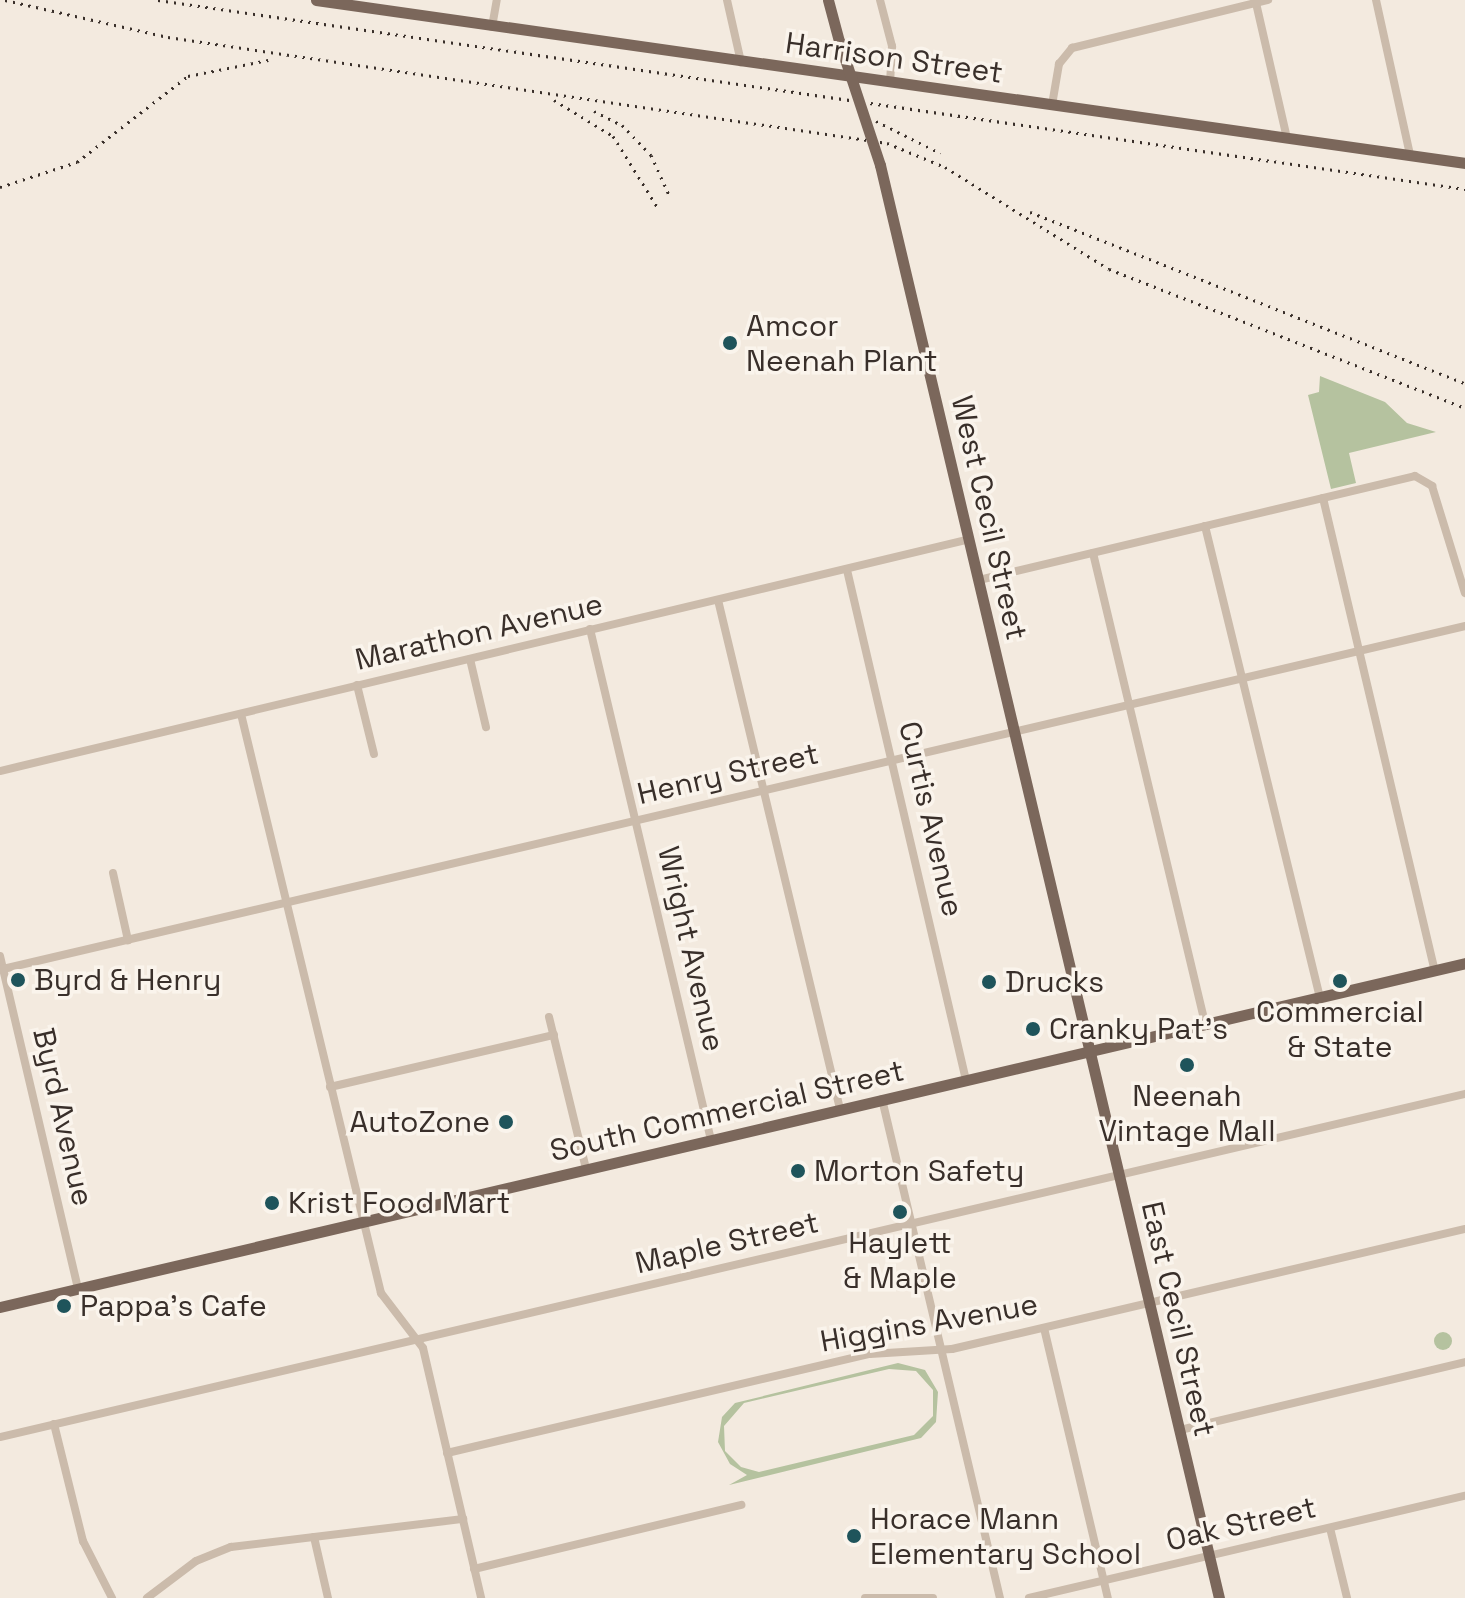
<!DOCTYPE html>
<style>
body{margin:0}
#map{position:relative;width:1465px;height:1598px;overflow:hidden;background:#f3eadf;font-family:"Space Grotesk",sans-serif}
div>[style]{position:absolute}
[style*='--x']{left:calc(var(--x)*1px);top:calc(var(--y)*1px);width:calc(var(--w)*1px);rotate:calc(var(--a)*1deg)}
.green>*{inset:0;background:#b5c29f}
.round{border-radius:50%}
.minor>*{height:8px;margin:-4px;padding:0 4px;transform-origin:4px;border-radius:4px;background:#cbbbab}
.major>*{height:11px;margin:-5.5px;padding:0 5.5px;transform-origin:5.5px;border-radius:5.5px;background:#7b675b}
.rail>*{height:3px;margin-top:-1.5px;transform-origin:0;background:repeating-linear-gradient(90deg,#392f2a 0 2px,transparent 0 8px)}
.major-bridge>*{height:11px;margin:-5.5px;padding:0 5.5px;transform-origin:5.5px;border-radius:5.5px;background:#7b675b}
.dots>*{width:22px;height:22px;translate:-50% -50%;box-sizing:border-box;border:4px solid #faf4ec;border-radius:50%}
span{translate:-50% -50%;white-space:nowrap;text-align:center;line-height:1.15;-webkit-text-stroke:7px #faf4ec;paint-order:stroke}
.street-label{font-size:30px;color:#392f2a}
.poi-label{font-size:30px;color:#392f2a}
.left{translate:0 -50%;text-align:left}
.right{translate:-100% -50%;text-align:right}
</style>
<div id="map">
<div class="green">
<i style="clip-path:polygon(1320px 376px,1385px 402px,1407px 423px,1436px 432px,1349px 453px,1356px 483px,1331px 489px,1308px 395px,1319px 392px)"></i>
<i class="round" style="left:1434px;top:1332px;width:18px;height:18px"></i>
<i style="clip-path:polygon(evenodd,898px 1363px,925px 1370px,938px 1392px,936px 1422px,921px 1438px,729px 1485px,747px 1475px,730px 1464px,718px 1442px,722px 1417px,735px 1403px,898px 1363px,889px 1369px,916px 1371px,933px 1390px,933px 1416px,914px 1435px,759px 1472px,741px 1467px,725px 1451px,724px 1426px,744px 1403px,889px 1369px)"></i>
</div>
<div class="minor">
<i style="--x:727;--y:0;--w:64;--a:77.3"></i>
<i style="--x:880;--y:0;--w:48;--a:75.4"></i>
<i style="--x:892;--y:46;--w:35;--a:93"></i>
<i style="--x:1376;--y:0;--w:159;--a:77.6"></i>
<i style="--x:1256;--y:3;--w:139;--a:77.1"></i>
<i style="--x:492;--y:27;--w:27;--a:-80"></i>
<i style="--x:1052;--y:105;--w:42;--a:-80.3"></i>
<i style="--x:1059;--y:64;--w:21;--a:-51"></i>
<i style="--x:1072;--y:48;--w:202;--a:-13.8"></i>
<i style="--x:1323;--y:498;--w:485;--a:76.7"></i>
<i style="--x:1205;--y:526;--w:485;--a:76.3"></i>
<i style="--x:1093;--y:553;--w:484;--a:76.6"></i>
<i style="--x:847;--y:570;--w:524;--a:76.87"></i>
<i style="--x:979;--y:580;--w:448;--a:-13.4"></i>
<i style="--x:1415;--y:476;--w:20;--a:30"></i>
<i style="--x:1432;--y:486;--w:112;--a:72.9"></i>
<i style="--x:718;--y:600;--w:523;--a:76.52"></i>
<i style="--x:590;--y:629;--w:525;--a:76.68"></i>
<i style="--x:470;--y:659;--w:70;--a:76.8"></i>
<i style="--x:357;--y:685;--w:71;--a:76.2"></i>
<i style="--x:241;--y:714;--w:596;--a:76.41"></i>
<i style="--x:381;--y:1293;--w:69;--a:52.6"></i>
<i style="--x:423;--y:1348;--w:257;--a:76.9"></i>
<i style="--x:0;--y:771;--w:997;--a:-13.45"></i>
<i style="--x:113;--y:873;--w:69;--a:77.4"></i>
<i style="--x:0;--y:956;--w:341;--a:76.8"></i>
<i style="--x:3;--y:969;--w:1502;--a:-13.2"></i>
<i style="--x:549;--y:1017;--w:156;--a:76.3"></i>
<i style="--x:330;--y:1087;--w:230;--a:-13.1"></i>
<i style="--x:882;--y:1099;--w:513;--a:76.7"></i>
<i style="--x:1044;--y:1328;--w:277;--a:76.7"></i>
<i style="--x:54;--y:1424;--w:121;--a:76.1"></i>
<i style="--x:83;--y:1541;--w:64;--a:63"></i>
<i style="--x:1180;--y:1430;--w:293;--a:-13.4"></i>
<i style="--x:0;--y:1437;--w:1505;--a:-13.18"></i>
<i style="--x:447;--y:1453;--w:434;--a:-13.2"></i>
<i style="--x:870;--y:1354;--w:82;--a:-3.5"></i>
<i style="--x:952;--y:1349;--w:527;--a:-13.17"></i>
<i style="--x:1330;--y:1528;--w:72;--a:76.3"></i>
<i style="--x:314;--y:1537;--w:63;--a:77.1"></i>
<i style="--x:474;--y:1569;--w:275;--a:-13.5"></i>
<i style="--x:147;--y:1598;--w:61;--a:-37.1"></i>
<i style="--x:196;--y:1561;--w:38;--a:-22"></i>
<i style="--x:231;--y:1547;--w:234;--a:-6.9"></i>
<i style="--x:865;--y:1598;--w:68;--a:0"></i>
<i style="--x:1029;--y:1598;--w:448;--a:-13.2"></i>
</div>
<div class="major">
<i style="--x:316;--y:0;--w:1161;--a:8.07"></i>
<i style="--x:828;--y:0;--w:42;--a:75"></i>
<i style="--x:880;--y:165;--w:1473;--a:76.69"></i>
<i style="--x:0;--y:1307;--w:1505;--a:-13.21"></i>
</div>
<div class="rail">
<i style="--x:5;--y:0;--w:167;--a:12.8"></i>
<i style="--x:168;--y:37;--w:727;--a:8.39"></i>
<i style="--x:887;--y:143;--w:63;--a:22.5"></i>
<i style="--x:945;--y:167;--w:193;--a:31.9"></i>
<i style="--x:1109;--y:269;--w:382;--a:21.3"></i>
<i style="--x:158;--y:0;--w:1321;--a:8.23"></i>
<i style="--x:554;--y:100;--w:69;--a:31.4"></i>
<i style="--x:613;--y:136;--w:85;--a:58"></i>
<i style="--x:594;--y:111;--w:31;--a:27"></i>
<i style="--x:622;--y:125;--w:42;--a:46"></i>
<i style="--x:651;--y:155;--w:46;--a:65.7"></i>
<i style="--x:876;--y:121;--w:72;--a:26.6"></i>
<i style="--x:0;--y:187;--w:81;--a:-18"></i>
<i style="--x:77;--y:162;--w:140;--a:-37.8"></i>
<i style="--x:188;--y:76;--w:82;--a:-11.3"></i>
<i style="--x:1030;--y:212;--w:467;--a:21.5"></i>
</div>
<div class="major-bridge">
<i style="--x:839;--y:41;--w:131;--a:71.7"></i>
</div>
<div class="dots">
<i style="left:730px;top:343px;background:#1f545b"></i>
<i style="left:18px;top:980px;background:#1f545b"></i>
<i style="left:1340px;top:981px;background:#1f545b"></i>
<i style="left:989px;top:982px;background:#1f545b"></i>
<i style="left:1033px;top:1029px;background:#1f545b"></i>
<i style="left:1187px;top:1065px;background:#1f545b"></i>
<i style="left:506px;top:1122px;background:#1f545b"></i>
<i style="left:798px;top:1171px;background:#1f545b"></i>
<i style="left:272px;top:1203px;background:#1f545b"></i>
<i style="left:900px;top:1212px;background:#1f545b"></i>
<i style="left:64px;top:1306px;background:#1f545b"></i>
<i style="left:854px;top:1536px;background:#1f545b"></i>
</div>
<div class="street-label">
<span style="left:894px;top:58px;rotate:8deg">Harrison Street</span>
<span style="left:989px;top:518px;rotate:77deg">West Cecil Street</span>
<span style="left:479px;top:632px;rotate:-13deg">Marathon Avenue</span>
<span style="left:728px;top:774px;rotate:-13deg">Henry Street</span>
<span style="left:931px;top:819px;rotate:77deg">Curtis Avenue</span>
<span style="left:691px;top:949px;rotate:77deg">Wright Avenue</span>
<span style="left:727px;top:1111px;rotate:-13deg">South Commercial Street</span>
<span style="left:63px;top:1117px;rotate:77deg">Byrd Avenue</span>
<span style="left:727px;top:1243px;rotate:-13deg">Maple Street</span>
<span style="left:1178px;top:1319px;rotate:77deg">East Cecil Street</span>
<span style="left:929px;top:1323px;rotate:-10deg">Higgins Avenue</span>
<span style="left:1241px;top:1524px;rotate:-13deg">Oak Street</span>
</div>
<div class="poi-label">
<span class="left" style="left:746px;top:343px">Amcor<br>Neenah Plant</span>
<span class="left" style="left:34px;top:980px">Byrd &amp; Henry</span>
<span class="left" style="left:1005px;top:982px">Drucks</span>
<span style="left:1340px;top:1029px">Commercial<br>&amp; State</span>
<span class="left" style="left:1049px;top:1029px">Cranky Pat's</span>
<span style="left:1187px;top:1113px">Neenah<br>Vintage Mall</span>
<span class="right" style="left:490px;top:1122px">AutoZone</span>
<span class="left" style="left:814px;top:1171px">Morton Safety</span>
<span class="left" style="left:288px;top:1203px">Krist Food Mart</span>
<span style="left:900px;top:1260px">Haylett<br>&amp; Maple</span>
<span class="left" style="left:80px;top:1306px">Pappa's Cafe</span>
<span class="left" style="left:870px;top:1536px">Horace Mann<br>Elementary School</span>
</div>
</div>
